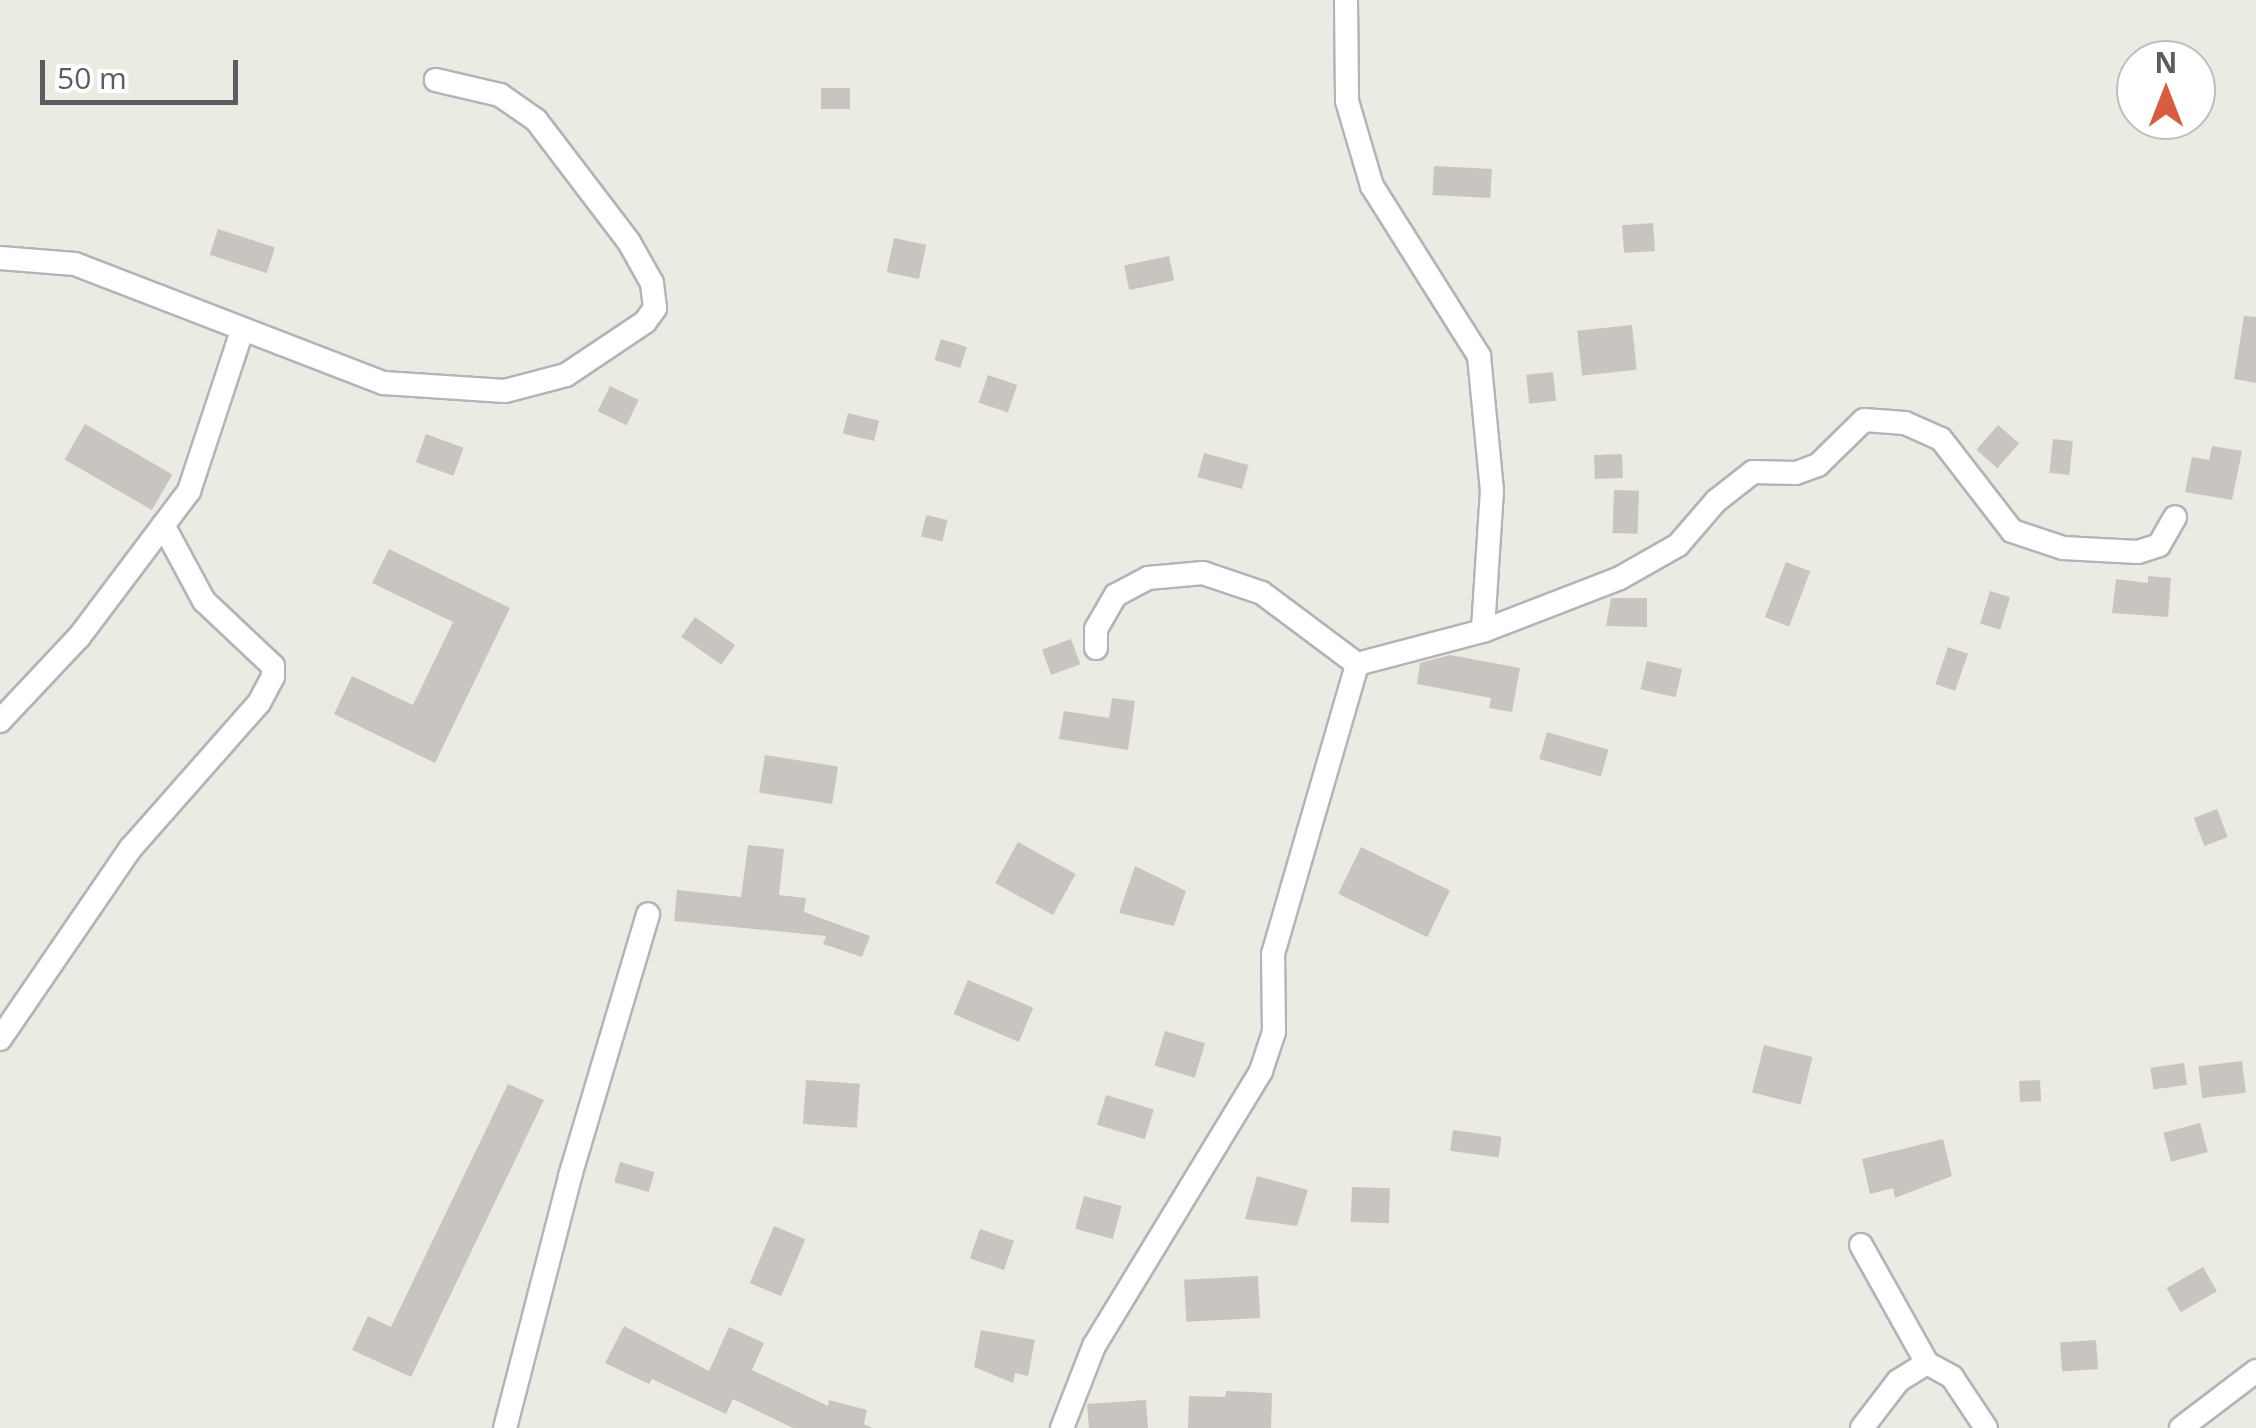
<!DOCTYPE html>
<style>
body{margin:0}
#map{position:relative;width:2256px;height:1428px;overflow:hidden;background:#ecebe3;font-family:"Open Sans",sans-serif}
div>[style]{position:absolute}
[style*='--x']{left:calc(var(--x)*1px);top:calc(var(--y)*1px);width:calc(var(--w)*1px);rotate:calc(var(--a)*1deg)}
.building>*{inset:0;background:#c8c5c0;transform-origin:0 0}
.roads{filter:drop-shadow(2px 0 #b3b4b9) drop-shadow(-2px 0 #b3b4b9) drop-shadow(0 2px #b3b4b9) drop-shadow(0 -2px #b3b4b9)}
.minor>*{height:22px;margin:-11px;padding:0 11px;transform-origin:11px;border-radius:11px;background:#fff}
span{translate:-50% -50%;white-space:nowrap;text-align:center;line-height:1.15;-webkit-text-stroke:8px #fff;paint-order:stroke}
.north{position:absolute;left:2116px;top:40px;width:100px;height:100px;box-sizing:border-box;background:#fff;border:2px solid #bdbec0;border-radius:50%;rotate:0deg;font-size:28px;font-weight:700;line-height:40px;text-align:center;color:#5b5d62}
.north::after{content:'';display:block;margin:auto;width:35px;height:45px;background:#d65e3f;clip-path:polygon(50% 0,100% 100%,50% 72%,0 100%)}
.scale{position:absolute;left:40px;top:60px;width:198px;height:45px;box-sizing:border-box;border:5px solid #5b5d62;border-top:0;padding-left:12px;font-size:30px;line-height:35px;white-space:nowrap;color:#5b5d62;-webkit-text-stroke:8px #fff;paint-order:stroke}
</style>
<div id="map">
<div class="building">
<i style="left:850px;top:88px;width:21px;height:29px;rotate:90deg"></i>
<i style="left:1434px;top:166px;width:58px;height:29px;rotate:3deg"></i>
<i style="left:1653px;top:223px;width:28px;height:31px;rotate:86deg"></i>
<i style="left:218px;top:229px;width:60px;height:27px;rotate:18deg"></i>
<i style="left:894px;top:238px;width:33px;height:35px;rotate:12deg"></i>
<i style="left:1169px;top:256px;width:25px;height:46px;rotate:78deg"></i>
<i style="clip-path:polygon(2244px 316px,2256px 317px,2256px 383px,2234px 379px)"></i>
<i style="left:1632px;top:325px;width:45px;height:55px;rotate:84deg"></i>
<i style="left:941px;top:339px;width:27px;height:22px;rotate:17deg"></i>
<i style="left:1553px;top:372px;width:29px;height:27px;rotate:84deg"></i>
<i style="left:988px;top:375px;width:31px;height:29px;rotate:19deg"></i>
<i style="left:610px;top:386px;width:32px;height:28px;rotate:26deg"></i>
<i style="left:848px;top:413px;width:32px;height:21px;rotate:14deg"></i>
<i style="left:85px;top:424px;width:101px;height:41px;rotate:30deg"></i>
<i style="left:1998px;top:425px;width:28px;height:33px;rotate:41deg"></i>
<i style="left:426px;top:434px;width:40px;height:30px;rotate:20deg"></i>
<i style="left:2053px;top:439px;width:20px;height:34px;rotate:6deg"></i>
<i style="clip-path:polygon(2212px 446px,2242px 451px,2232px 500px,2185px 492px,2192px 457px,2209px 460px)"></i>
<i style="left:1204px;top:453px;width:46px;height:25px;rotate:15deg"></i>
<i style="left:1622px;top:454px;width:24px;height:28px;rotate:88deg"></i>
<i style="left:1614px;top:490px;width:25px;height:43px;rotate:2deg"></i>
<i style="left:926px;top:515px;width:22px;height:22px;rotate:13deg"></i>
<i style="clip-path:polygon(389px 549px,510px 608px,435px 763px,334px 714px,352px 676px,413px 705px,453px 622px,372px 583px)"></i>
<i style="left:1786px;top:562px;width:26px;height:59px;rotate:21deg"></i>
<i style="clip-path:polygon(2148px 576px,2171px 578px,2168px 617px,2112px 613px,2116px 579px,2148px 583px)"></i>
<i style="left:1990px;top:591px;width:21px;height:34px;rotate:17deg"></i>
<i style="clip-path:polygon(1611px 598px,1647px 598px,1647px 627px,1606px 626px)"></i>
<i style="left:695px;top:617px;width:49px;height:24px;rotate:35deg"></i>
<i style="left:1071px;top:639px;width:27px;height:31px;rotate:70deg"></i>
<i style="left:1948px;top:647px;width:21px;height:39px;rotate:19deg"></i>
<i style="clip-path:polygon(1450px 655px,1520px 668px,1512px 712px,1489px 708px,1491px 698px,1417px 684px,1420px 663px)"></i>
<i style="left:1647px;top:661px;width:36px;height:29px;rotate:13deg"></i>
<i style="clip-path:polygon(1112px 698px,1135px 701px,1128px 750px,1059px 739px,1064px 711px,1109px 718px)"></i>
<i style="left:1547px;top:732px;width:64px;height:28px;rotate:16deg"></i>
<i style="left:765px;top:755px;width:74px;height:38px;rotate:9deg"></i>
<i style="left:2217px;top:809px;width:30px;height:25px;rotate:69deg"></i>
<i style="left:1018px;top:842px;width:66px;height:47px;rotate:29deg"></i>
<i style="clip-path:polygon(748px 845px,784px 849px,779px 895px,806px 898px,804px 912px,870px 936px,862px 957px,823px 944px,826px 936px,674px 921px,677px 890px,741px 897px)"></i>
<i style="left:1361px;top:847px;width:99px;height:52px;rotate:26deg"></i>
<i style="clip-path:polygon(1135px 866px,1186px 891px,1174px 926px,1119px 913px)"></i>
<i style="left:968px;top:980px;width:71px;height:37px;rotate:23deg"></i>
<i style="left:1165px;top:1031px;width:42px;height:36px;rotate:17deg"></i>
<i style="left:1764px;top:1045px;width:50px;height:49px;rotate:14deg"></i>
<i style="left:2242px;top:1061px;width:32px;height:44px;rotate:83deg"></i>
<i style="left:2184px;top:1063px;width:22px;height:34px;rotate:82deg"></i>
<i style="left:806px;top:1080px;width:54px;height:44px;rotate:4deg"></i>
<i style="left:2040px;top:1080px;width:21px;height:21px;rotate:87deg"></i>
<i style="clip-path:polygon(508px 1084px,544px 1100px,411px 1377px,352px 1350px,368px 1316px,391px 1327px)"></i>
<i style="left:1106px;top:1095px;width:50px;height:31px;rotate:17deg"></i>
<i style="left:2200px;top:1123px;width:30px;height:38px;rotate:75deg"></i>
<i style="left:1453px;top:1130px;width:49px;height:21px;rotate:8deg"></i>
<i style="clip-path:polygon(1943px 1139px,1952px 1176px,1895px 1198px,1893px 1188px,1870px 1194px,1862px 1159px)"></i>
<i style="left:620px;top:1162px;width:36px;height:21px;rotate:16deg"></i>
<i style="clip-path:polygon(1257px 1176px,1308px 1190px,1297px 1226px,1245px 1219px)"></i>
<i style="left:1352px;top:1187px;width:38px;height:35px;rotate:2deg"></i>
<i style="left:1084px;top:1196px;width:39px;height:34px;rotate:15deg"></i>
<i style="left:774px;top:1226px;width:34px;height:62px;rotate:23deg"></i>
<i style="left:980px;top:1229px;width:36px;height:31px;rotate:19deg"></i>
<i style="left:2203px;top:1267px;width:28px;height:42px;rotate:60deg"></i>
<i style="left:1258px;top:1276px;width:42px;height:74px;rotate:87deg"></i>
<i style="clip-path:polygon(624px 1326px,709px 1371px,729px 1327px,764px 1343px,752px 1370px,828px 1406px,829px 1400px,867px 1410px,864px 1424px,873px 1428px,793px 1428px,733px 1399px,726px 1414px,652px 1379px,649px 1384px,605px 1363px)"></i>
<i style="clip-path:polygon(981px 1330px,1035px 1340px,1028px 1376px,1015px 1373px,1013px 1383px,974px 1367px)"></i>
<i style="left:2096px;top:1340px;width:29px;height:36px;rotate:86deg"></i>
<i style="clip-path:polygon(1226px 1391px,1272px 1393px,1271px 1428px,1188px 1428px,1189px 1396px,1225px 1397px)"></i>
<i style="clip-path:polygon(1146px 1400px,1148px 1428px,1089px 1428px,1087px 1404px)"></i>
</div>
<div class="roads">
<div class="minor">
<i style="--x:1346;--y:0;--w:101;--a:89.4"></i>
<i style="--x:1347;--y:101;--w:89;--a:73.6"></i>
<i style="--x:1372;--y:186;--w:201;--a:57.8"></i>
<i style="--x:1479;--y:356;--w:135;--a:84.5"></i>
<i style="--x:1492;--y:490;--w:141;--a:93.7"></i>
<i style="--x:0;--y:258;--w:75;--a:4.6"></i>
<i style="--x:75;--y:264;--w:331;--a:21.1"></i>
<i style="--x:384;--y:383;--w:121;--a:3.8"></i>
<i style="--x:505;--y:391;--w:63;--a:-14.7"></i>
<i style="--x:566;--y:375;--w:95;--a:-33.9"></i>
<i style="--x:645;--y:322;--w:17;--a:-54"></i>
<i style="--x:655;--y:308;--w:25;--a:-97"></i>
<i style="--x:652;--y:283;--w:47;--a:-119.3"></i>
<i style="--x:629;--y:242;--w:153;--a:-127.3"></i>
<i style="--x:536;--y:120;--w:44;--a:-145.2"></i>
<i style="--x:500;--y:95;--w:66;--a:-166.8"></i>
<i style="--x:1096;--y:648;--w:19;--a:-90"></i>
<i style="--x:1096;--y:629;--w:39;--a:-60"></i>
<i style="--x:1116;--y:595;--w:36;--a:-28"></i>
<i style="--x:1148;--y:578;--w:55;--a:-5.2"></i>
<i style="--x:1203;--y:573;--w:62;--a:18.7"></i>
<i style="--x:1262;--y:593;--w:119;--a:36.8"></i>
<i style="--x:0;--y:721;--w:115;--a:-46.8"></i>
<i style="--x:79;--y:637;--w:183;--a:-53"></i>
<i style="--x:189;--y:491;--w:169;--a:-71.7"></i>
<i style="--x:0;--y:1039;--w:232;--a:-55.6"></i>
<i style="--x:131;--y:848;--w:193;--a:-48.6"></i>
<i style="--x:259;--y:703;--w:30;--a:-62"></i>
<i style="--x:273;--y:677;--w:11;--a:-90"></i>
<i style="--x:273;--y:666;--w:95;--a:-136.7"></i>
<i style="--x:204;--y:601;--w:86;--a:-118.3"></i>
<i style="--x:1861;--y:1245;--w:135;--a:60.8"></i>
<i style="--x:505;--y:1428;--w:260;--a:-75.5"></i>
<i style="--x:570;--y:1176;--w:273;--a:-73.4"></i>
<i style="--x:1062;--y:1428;--w:88;--a:-68.7"></i>
<i style="--x:1094;--y:1346;--w:322;--a:-58.7"></i>
<i style="--x:1261;--y:1071;--w:41;--a:-71.6"></i>
<i style="--x:1274;--y:1032;--w:78;--a:-90.7"></i>
<i style="--x:1273;--y:954;--w:302;--a:-73.8"></i>
<i style="--x:1357;--y:664;--w:130;--a:-14.7"></i>
<i style="--x:1483;--y:631;--w:147;--a:-21.1"></i>
<i style="--x:1620;--y:578;--w:67;--a:-29.6"></i>
<i style="--x:1678;--y:545;--w:58;--a:-49.2"></i>
<i style="--x:1716;--y:501;--w:47;--a:-38.1"></i>
<i style="--x:1753;--y:472;--w:43;--a:1.3"></i>
<i style="--x:1796;--y:473;--w:23;--a:-20"></i>
<i style="--x:1818;--y:465;--w:64;--a:-44.4"></i>
<i style="--x:1864;--y:420;--w:41;--a:4.2"></i>
<i style="--x:1905;--y:423;--w:39;--a:24"></i>
<i style="--x:1941;--y:439;--w:116;--a:52.3"></i>
<i style="--x:2012;--y:531;--w:54;--a:18.4"></i>
<i style="--x:2063;--y:548;--w:75;--a:3.1"></i>
<i style="--x:2138;--y:552;--w:22;--a:-18"></i>
<i style="--x:2159;--y:545;--w:32;--a:-60"></i>
<i style="--x:1862;--y:1428;--w:59;--a:-52.5"></i>
<i style="--x:1898;--y:1381;--w:34;--a:-32"></i>
<i style="--x:1927;--y:1363;--w:29;--a:29"></i>
<i style="--x:1952;--y:1377;--w:61;--a:56.3"></i>
<i style="--x:2181;--y:1428;--w:94;--a:-37.2"></i>
</div>
</div>
<div class="north">N</div>
<div class="scale">50 m</div>
</div>
